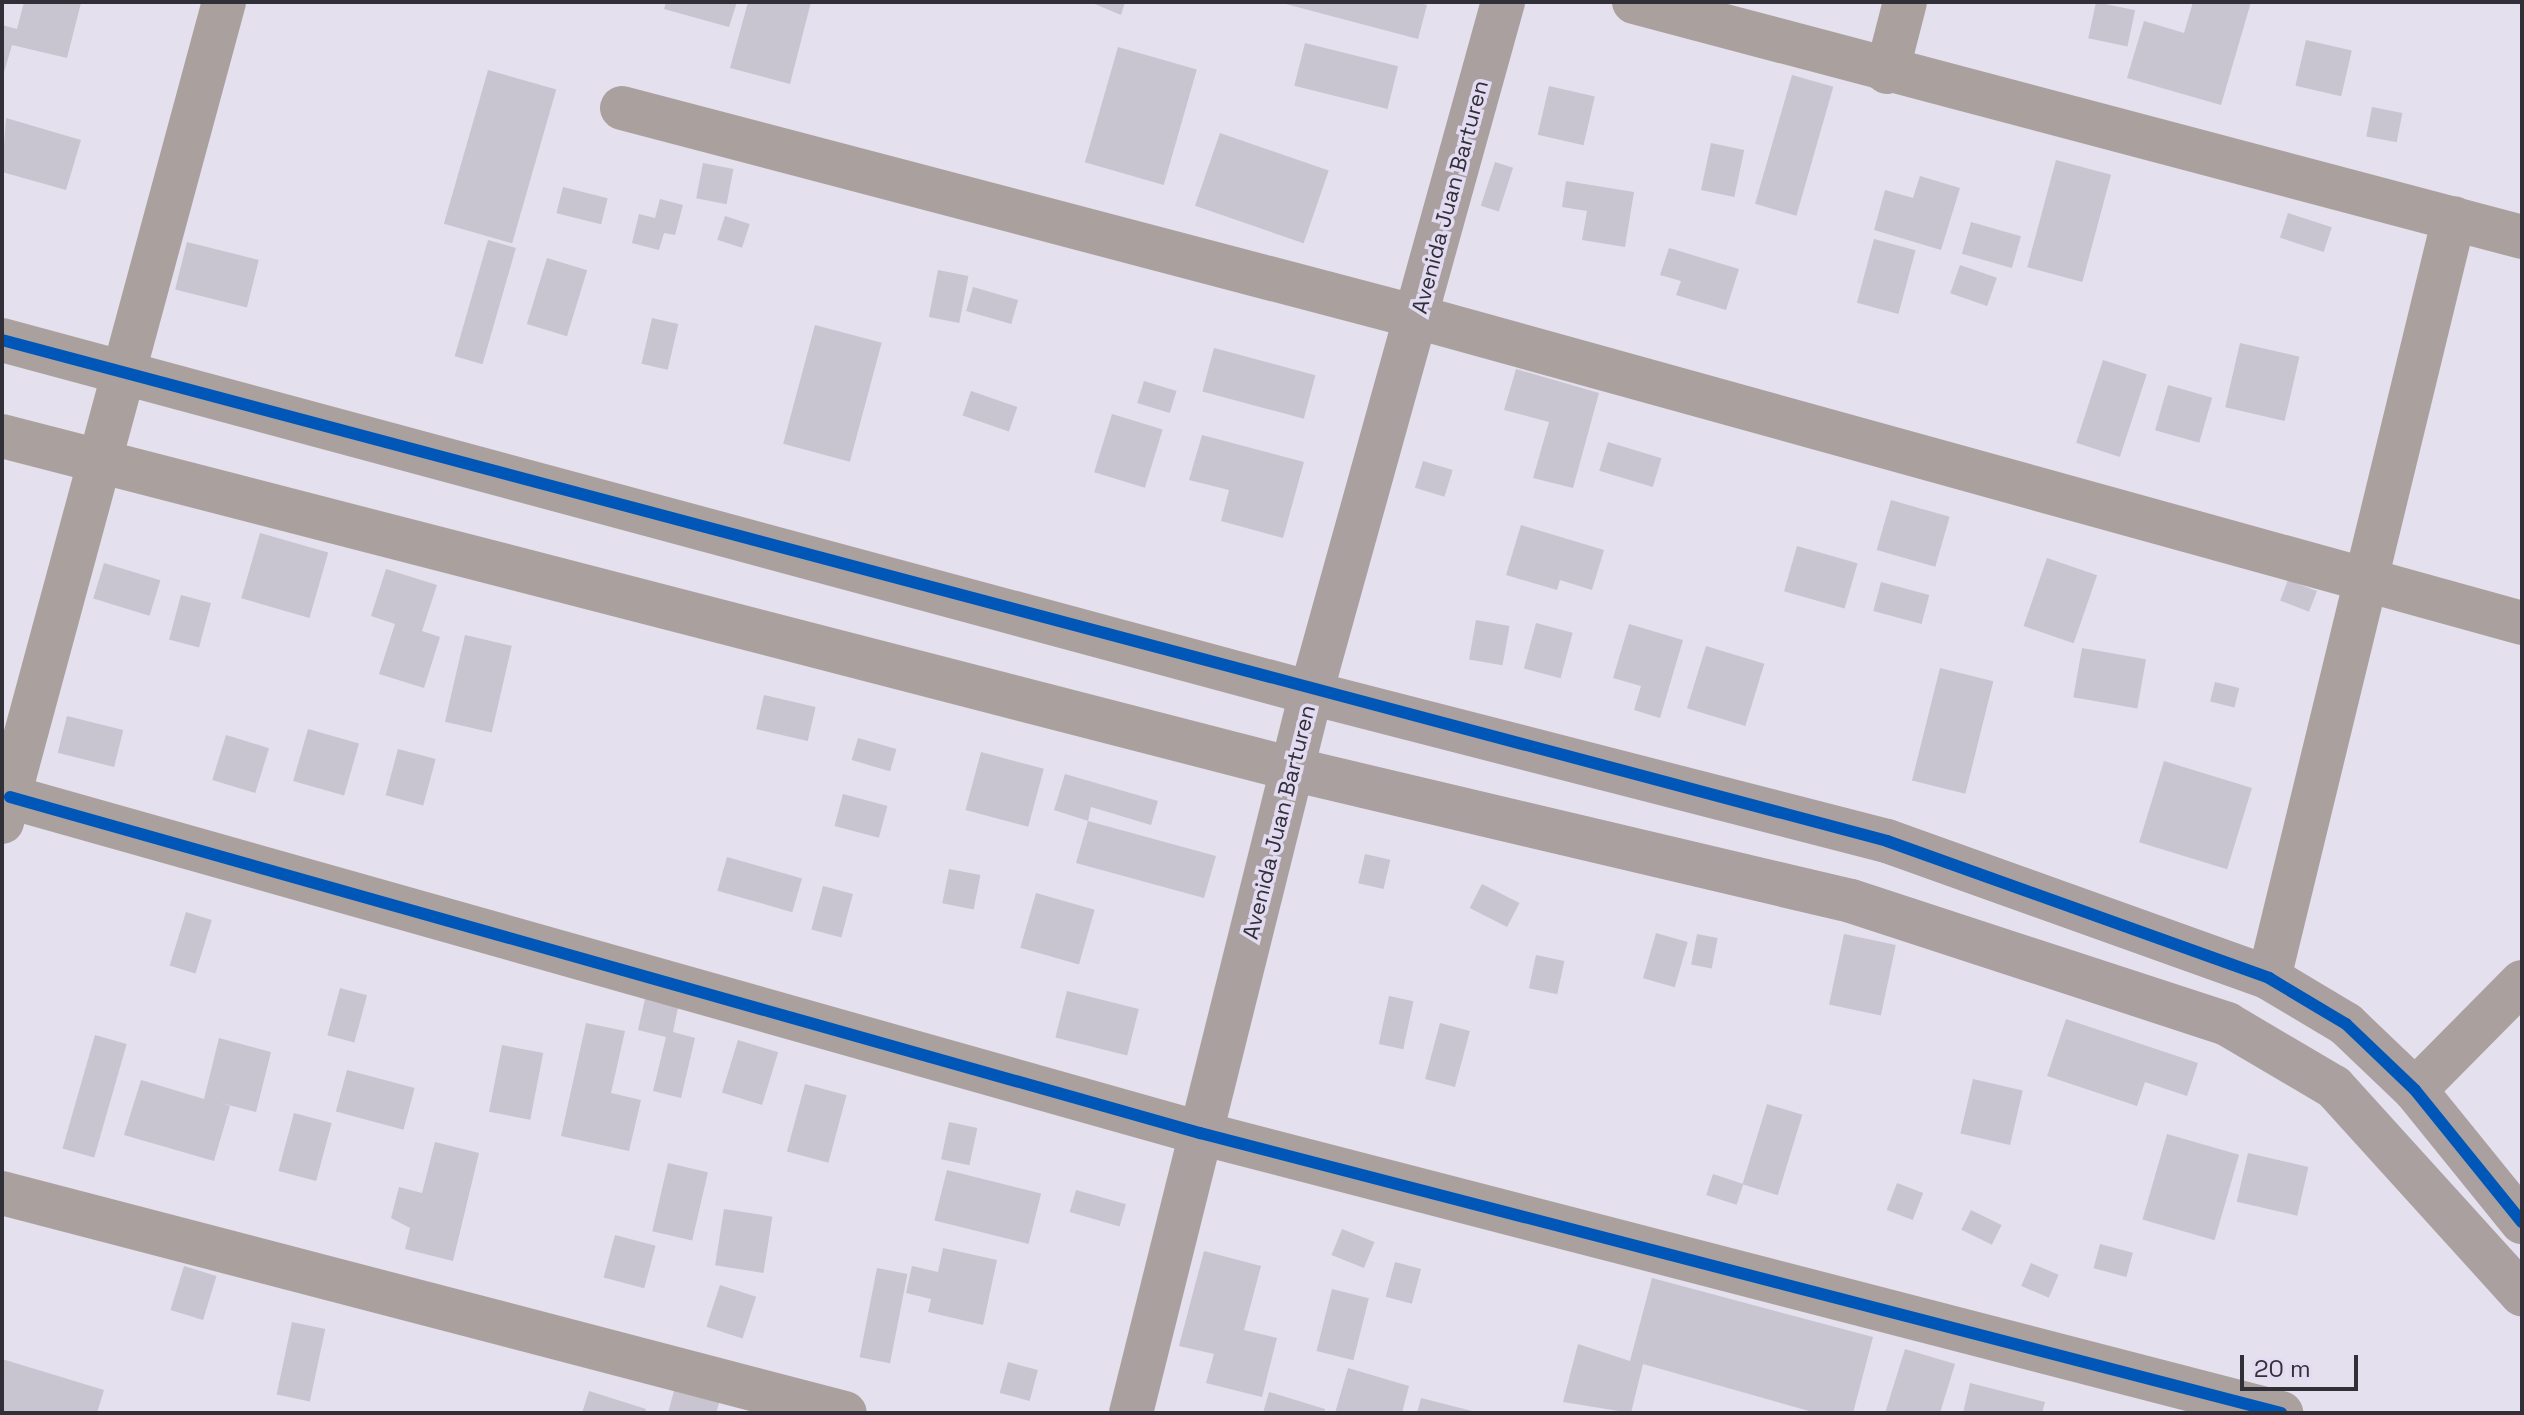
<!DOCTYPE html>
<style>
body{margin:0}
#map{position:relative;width:2524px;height:1415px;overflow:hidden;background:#e4e0ed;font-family:"Space Grotesk",sans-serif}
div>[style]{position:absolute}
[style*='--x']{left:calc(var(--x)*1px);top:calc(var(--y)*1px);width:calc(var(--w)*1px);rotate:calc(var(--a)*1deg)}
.building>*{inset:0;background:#c8c4d0;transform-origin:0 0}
.street>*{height:44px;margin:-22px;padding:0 22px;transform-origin:22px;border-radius:22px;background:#aaa19f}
.secondary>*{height:44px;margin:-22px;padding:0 22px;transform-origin:22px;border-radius:22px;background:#a9a09f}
.cycleway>*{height:12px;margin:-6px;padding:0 6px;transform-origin:6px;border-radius:6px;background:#0057b8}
span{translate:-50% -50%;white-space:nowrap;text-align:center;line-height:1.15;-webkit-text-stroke:7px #e2dbf2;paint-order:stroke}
.street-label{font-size:22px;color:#312f37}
.frame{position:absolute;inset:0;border:4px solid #312f37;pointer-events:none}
.scale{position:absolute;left:2240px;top:1355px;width:118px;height:36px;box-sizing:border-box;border:4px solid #312f37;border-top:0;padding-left:10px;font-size:24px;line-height:28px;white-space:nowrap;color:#312f37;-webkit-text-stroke:6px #e2dbf2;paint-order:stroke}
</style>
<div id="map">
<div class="building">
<i style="clip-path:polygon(24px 2px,81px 3px,67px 58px,12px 45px,2px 79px,2px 25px,17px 29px)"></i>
<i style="clip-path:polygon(666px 2px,737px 2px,729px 27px,664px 9px)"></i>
<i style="clip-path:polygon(748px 2px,811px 2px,790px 84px,730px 68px)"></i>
<i style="clip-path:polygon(1090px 2px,1125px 2px,1121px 15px)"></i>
<i style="clip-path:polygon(1417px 2px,1427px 5px,1418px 39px,1282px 3px)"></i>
<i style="left:2096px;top:2px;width:40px;height:37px;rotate:12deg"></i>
<i style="clip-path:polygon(2193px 2px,2251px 2px,2221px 105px,2127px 78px,2144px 21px,2184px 33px)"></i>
<i style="left:2306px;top:40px;width:47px;height:47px;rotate:13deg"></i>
<i style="left:1305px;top:43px;width:96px;height:44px;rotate:14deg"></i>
<i style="left:1118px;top:47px;width:82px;height:120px;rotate:16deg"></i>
<i style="left:488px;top:70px;width:71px;height:160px;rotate:16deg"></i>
<i style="left:1792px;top:75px;width:43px;height:134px;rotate:16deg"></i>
<i style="left:1549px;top:86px;width:47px;height:50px;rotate:13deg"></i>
<i style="left:2372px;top:107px;width:31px;height:30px;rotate:11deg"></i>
<i style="clip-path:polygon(6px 118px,81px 140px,66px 190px,2px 172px)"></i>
<i style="left:1220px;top:133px;width:115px;height:77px;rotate:19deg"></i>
<i style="left:1711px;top:143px;width:34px;height:48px;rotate:12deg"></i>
<i style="left:2056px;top:160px;width:57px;height:111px;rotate:15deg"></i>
<i style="left:1495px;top:162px;width:19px;height:46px;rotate:18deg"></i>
<i style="left:703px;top:163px;width:31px;height:36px;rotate:11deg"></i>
<i style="clip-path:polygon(1920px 176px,1960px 188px,1941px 250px,1874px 230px,1885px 190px,1913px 198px)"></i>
<i style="clip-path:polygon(1566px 181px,1634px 192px,1625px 247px,1582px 240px,1587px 211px,1562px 207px)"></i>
<i style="left:563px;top:187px;width:46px;height:27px;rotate:14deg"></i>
<i style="clip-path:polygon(660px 199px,683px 205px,675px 235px,664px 233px,659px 250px,632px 243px,639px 214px,655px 218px)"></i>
<i style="left:2288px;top:213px;width:46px;height:26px;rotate:18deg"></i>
<i style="left:725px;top:216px;width:26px;height:25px;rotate:18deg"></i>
<i style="left:1971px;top:222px;width:52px;height:33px;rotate:16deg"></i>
<i style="left:1874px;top:239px;width:43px;height:66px;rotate:15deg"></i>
<i style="left:488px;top:240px;width:29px;height:121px;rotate:16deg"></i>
<i style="left:187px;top:242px;width:74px;height:49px;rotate:14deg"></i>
<i style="clip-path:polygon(1669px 248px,1739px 269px,1726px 310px,1676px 295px,1681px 281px,1660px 275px)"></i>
<i style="left:547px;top:258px;width:42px;height:69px;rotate:17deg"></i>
<i style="left:1960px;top:265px;width:39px;height:30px;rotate:19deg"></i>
<i style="left:938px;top:270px;width:31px;height:48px;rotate:11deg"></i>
<i style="left:973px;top:287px;width:47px;height:25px;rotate:16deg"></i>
<i style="left:652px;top:318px;width:27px;height:47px;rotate:13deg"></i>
<i style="left:815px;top:325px;width:69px;height:123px;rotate:15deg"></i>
<i style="left:2240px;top:343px;width:61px;height:66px;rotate:13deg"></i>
<i style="left:1214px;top:348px;width:105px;height:45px;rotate:15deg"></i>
<i style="left:2103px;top:360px;width:46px;height:87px;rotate:18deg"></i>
<i style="clip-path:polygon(1516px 369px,1599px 393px,1573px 488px,1533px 478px,1549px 422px,1504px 410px)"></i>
<i style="left:1144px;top:381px;width:34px;height:23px;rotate:17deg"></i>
<i style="left:2168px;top:385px;width:46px;height:47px;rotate:16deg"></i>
<i style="left:971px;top:391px;width:49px;height:26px;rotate:19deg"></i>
<i style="left:1112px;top:414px;width:53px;height:61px;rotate:17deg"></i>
<i style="clip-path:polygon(1202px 435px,1304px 462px,1283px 538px,1221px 521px,1229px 490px,1189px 480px)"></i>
<i style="left:1608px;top:442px;width:56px;height:30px;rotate:17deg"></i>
<i style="left:1423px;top:461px;width:31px;height:28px;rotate:17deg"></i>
<i style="left:1891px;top:500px;width:61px;height:52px;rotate:16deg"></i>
<i style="clip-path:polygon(1521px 525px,1604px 550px,1592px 590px,1560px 580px,1557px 590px,1506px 575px)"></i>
<i style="left:260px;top:533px;width:71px;height:68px;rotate:16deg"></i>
<i style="left:1797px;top:546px;width:63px;height:47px;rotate:16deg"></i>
<i style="left:2047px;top:558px;width:53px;height:72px;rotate:19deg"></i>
<i style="left:104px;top:563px;width:59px;height:37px;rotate:17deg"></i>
<i style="clip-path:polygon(386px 569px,437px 585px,422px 631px,440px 637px,424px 688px,379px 674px,395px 624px,371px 616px)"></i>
<i style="left:2288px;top:580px;width:31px;height:22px;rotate:21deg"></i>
<i style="left:1881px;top:582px;width:50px;height:30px;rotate:15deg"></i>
<i style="left:181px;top:595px;width:31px;height:46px;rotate:15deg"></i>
<i style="left:1476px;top:620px;width:34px;height:40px;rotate:10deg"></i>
<i style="left:1536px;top:623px;width:38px;height:47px;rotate:15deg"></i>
<i style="clip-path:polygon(1629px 624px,1683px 640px,1660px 718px,1634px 710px,1641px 686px,1613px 678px)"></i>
<i style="left:465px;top:635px;width:48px;height:89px;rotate:13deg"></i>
<i style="left:1706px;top:646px;width:61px;height:65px;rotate:17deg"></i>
<i style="left:2082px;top:648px;width:65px;height:50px;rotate:10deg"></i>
<i style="left:1940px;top:668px;width:55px;height:116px;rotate:14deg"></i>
<i style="left:2215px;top:682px;width:25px;height:20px;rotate:14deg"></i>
<i style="left:764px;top:695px;width:53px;height:35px;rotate:13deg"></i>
<i style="left:67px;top:716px;width:58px;height:38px;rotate:14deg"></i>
<i style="left:308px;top:729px;width:53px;height:54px;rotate:16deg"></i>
<i style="left:226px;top:735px;width:45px;height:47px;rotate:17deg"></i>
<i style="left:858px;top:738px;width:40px;height:23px;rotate:16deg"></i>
<i style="left:398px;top:749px;width:39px;height:48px;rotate:15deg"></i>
<i style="left:981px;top:752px;width:65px;height:60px;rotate:15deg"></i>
<i style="left:2164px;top:761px;width:92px;height:85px;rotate:17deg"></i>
<i style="clip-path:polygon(1065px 774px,1158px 801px,1151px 825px,1091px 807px,1088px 821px,1216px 856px,1204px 898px,1076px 863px,1088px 821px,1054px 810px)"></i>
<i style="left:843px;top:794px;width:46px;height:33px;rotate:15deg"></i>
<i style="left:1365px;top:854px;width:26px;height:30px;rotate:13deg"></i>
<i style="left:727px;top:857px;width:78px;height:35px;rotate:16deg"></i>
<i style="left:949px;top:869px;width:32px;height:35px;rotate:11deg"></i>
<i style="left:1482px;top:884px;width:42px;height:27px;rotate:27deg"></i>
<i style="left:823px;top:886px;width:31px;height:45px;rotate:15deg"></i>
<i style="left:1036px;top:893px;width:61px;height:57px;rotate:16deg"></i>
<i style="left:186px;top:912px;width:27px;height:56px;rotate:17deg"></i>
<i style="left:1656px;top:933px;width:33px;height:47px;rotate:16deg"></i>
<i style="left:1697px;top:934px;width:21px;height:31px;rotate:11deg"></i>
<i style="left:1844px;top:934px;width:53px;height:72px;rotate:12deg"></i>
<i style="left:1536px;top:955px;width:29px;height:34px;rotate:12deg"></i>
<i style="left:340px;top:988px;width:28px;height:49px;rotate:15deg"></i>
<i style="left:1067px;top:991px;width:74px;height:48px;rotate:14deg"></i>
<i style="left:1389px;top:996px;width:25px;height:49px;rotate:12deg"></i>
<i style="clip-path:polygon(645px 999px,678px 1008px,673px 1032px,695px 1038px,681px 1098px,653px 1091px,666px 1037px,638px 1030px)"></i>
<i style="clip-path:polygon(2066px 1019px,2198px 1063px,2187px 1096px,2145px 1082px,2137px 1106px,2047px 1076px)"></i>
<i style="clip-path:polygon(586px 1023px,625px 1031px,611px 1093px,641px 1100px,629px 1151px,561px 1136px)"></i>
<i style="left:1440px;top:1023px;width:31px;height:58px;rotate:15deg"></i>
<i style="left:95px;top:1035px;width:33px;height:118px;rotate:16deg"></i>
<i style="clip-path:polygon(219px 1038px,271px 1052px,256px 1112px,221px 1103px,230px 1106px,214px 1161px,124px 1135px,141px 1080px,204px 1099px)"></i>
<i style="left:738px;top:1040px;width:42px;height:55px;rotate:17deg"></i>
<i style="left:502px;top:1045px;width:42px;height:68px;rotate:11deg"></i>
<i style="left:347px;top:1070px;width:70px;height:43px;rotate:15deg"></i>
<i style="left:1973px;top:1079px;width:51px;height:56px;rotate:13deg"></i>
<i style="left:805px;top:1084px;width:43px;height:70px;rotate:15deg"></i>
<i style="left:1767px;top:1104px;width:37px;height:84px;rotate:17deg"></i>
<i style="left:294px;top:1113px;width:39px;height:60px;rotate:15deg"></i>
<i style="left:949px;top:1122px;width:29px;height:38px;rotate:12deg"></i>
<i style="left:2167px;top:1134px;width:75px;height:89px;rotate:16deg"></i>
<i style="clip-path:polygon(435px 1142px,479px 1153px,453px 1261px,405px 1249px,410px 1228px,391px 1218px,399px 1187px,422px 1193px)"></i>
<i style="left:2248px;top:1153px;width:62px;height:50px;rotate:13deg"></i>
<i style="left:668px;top:1163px;width:41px;height:70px;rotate:13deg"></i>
<i style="left:947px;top:1170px;width:97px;height:52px;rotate:14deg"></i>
<i style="left:1713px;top:1174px;width:32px;height:22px;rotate:18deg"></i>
<i style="left:1897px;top:1183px;width:28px;height:29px;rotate:21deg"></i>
<i style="left:1076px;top:1190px;width:52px;height:23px;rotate:16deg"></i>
<i style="left:724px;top:1209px;width:49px;height:57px;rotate:9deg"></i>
<i style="left:1971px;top:1210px;width:34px;height:22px;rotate:26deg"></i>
<i style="left:1342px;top:1229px;width:35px;height:28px;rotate:22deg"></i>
<i style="left:615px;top:1235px;width:42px;height:44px;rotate:15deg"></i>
<i style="left:2100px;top:1244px;width:34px;height:25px;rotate:15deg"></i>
<i style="clip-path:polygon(943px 1248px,997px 1260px,983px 1325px,928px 1312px,931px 1299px,906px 1293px,912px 1266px,938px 1272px)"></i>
<i style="clip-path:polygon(1204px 1251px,1261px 1266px,1244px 1330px,1277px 1338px,1262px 1397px,1206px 1383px,1214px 1354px,1179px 1346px)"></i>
<i style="left:1395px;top:1262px;width:27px;height:36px;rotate:15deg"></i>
<i style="left:2031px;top:1263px;width:30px;height:25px;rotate:23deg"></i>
<i style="left:184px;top:1266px;width:34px;height:46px;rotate:17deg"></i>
<i style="left:877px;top:1268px;width:31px;height:91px;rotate:11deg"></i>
<i style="clip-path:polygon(1652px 1278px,1873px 1337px,1853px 1413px,1816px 1413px,1643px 1364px,1631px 1413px,1563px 1402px,1578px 1344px,1630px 1361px)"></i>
<i style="left:720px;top:1285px;width:38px;height:44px;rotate:18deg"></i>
<i style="left:1332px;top:1289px;width:38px;height:64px;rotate:14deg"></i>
<i style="left:292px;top:1322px;width:34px;height:74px;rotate:12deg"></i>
<i style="clip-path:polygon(1905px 1349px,1955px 1364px,1940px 1413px,1885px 1413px)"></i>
<i style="clip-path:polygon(2px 1359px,104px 1390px,97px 1413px,2px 1413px)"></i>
<i style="left:1008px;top:1362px;width:31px;height:32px;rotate:15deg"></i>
<i style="clip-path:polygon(1348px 1368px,1409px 1386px,1402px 1413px,1335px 1413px)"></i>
<i style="clip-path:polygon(1970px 1383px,2045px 1402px,2042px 1413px,1963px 1413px)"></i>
<i style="clip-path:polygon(675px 1387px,720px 1400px,716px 1413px,668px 1413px)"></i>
<i style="clip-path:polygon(589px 1391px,646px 1409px,645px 1413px,582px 1413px)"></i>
<i style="clip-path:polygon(1269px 1392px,1325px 1409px,1324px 1413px,1263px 1413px)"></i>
<i style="clip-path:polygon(1421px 1398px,1476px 1412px,1475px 1413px,1417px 1413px)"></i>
</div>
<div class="street">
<i style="--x:1634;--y:2;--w:919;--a:14.82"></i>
<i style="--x:1887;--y:72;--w:72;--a:-75.6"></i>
<i style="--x:622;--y:108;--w:822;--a:14.73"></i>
<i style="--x:1417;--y:317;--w:1147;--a:15.48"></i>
<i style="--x:2;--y:340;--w:1356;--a:15.09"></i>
<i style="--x:2;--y:436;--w:1332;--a:14.47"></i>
<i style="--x:10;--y:797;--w:1237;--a:15.77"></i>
<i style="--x:1200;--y:1133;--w:1117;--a:14.52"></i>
<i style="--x:2;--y:822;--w:850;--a:-74.85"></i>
<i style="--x:2269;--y:978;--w:782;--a:-76.32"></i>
<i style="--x:2415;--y:1090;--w:152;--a:-45.3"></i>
<i style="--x:2;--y:1193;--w:871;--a:14.63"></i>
</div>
<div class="secondary">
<i style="--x:1311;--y:693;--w:595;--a:14.41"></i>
<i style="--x:1887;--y:841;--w:406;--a:19.7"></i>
<i style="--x:2269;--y:978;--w:90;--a:30.9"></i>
<i style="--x:2346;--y:1024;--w:95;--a:43.7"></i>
<i style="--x:2415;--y:1090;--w:170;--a:51"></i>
<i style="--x:1292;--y:769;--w:574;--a:13.29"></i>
<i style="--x:1851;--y:901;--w:396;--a:18.1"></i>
<i style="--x:2227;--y:1024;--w:124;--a:30.5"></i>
<i style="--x:2334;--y:1087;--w:280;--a:47.8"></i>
<i style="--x:1131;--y:1413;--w:742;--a:-75.96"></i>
<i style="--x:1311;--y:693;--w:717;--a:-74.47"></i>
</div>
<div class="cycleway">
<i style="--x:2;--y:340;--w:1950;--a:14.88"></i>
<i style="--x:1887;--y:841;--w:406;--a:19.7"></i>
<i style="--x:2269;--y:978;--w:90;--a:30.9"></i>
<i style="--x:2346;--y:1024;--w:95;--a:43.7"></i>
<i style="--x:2415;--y:1090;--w:170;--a:51"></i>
<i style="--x:10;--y:797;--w:1237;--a:15.77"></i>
<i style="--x:1200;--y:1133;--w:1117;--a:14.52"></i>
</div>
<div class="street-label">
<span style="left:1450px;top:197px;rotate:-75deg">Avenida Juan Barturen</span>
<span style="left:1279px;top:822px;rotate:-76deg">Avenida Juan Barturen</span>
</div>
<div class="frame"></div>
<div class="scale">20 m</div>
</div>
